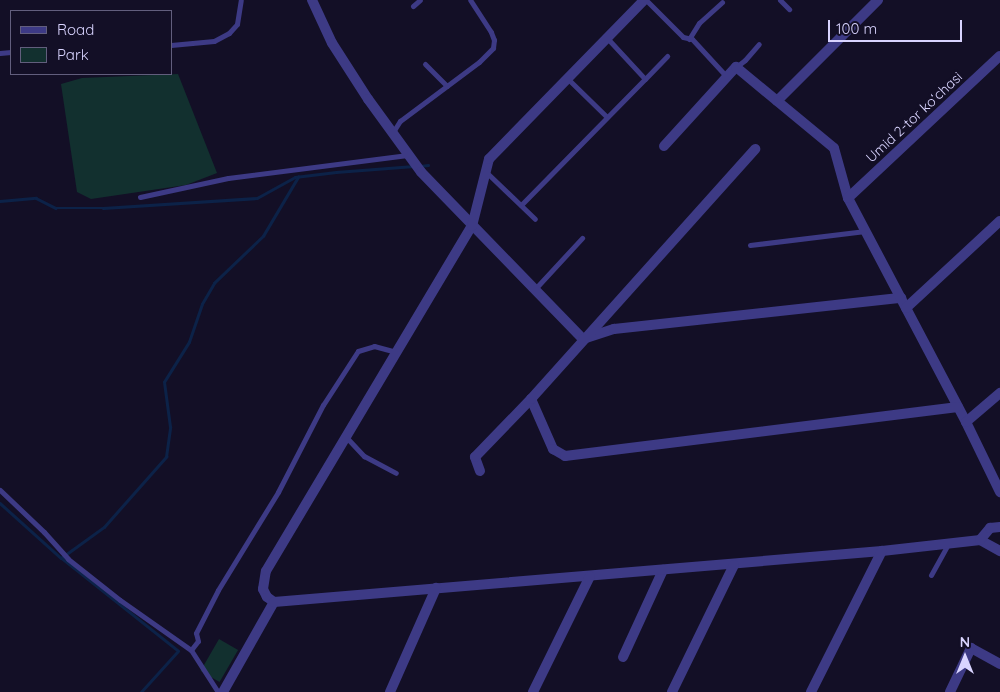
<!DOCTYPE html>
<meta charset="utf-8">
<style>
body{margin:0}
#map{position:relative;width:1000px;height:692px;overflow:hidden;background:#130f26;font-family:Quicksand,sans-serif}
div>[style]{position:absolute}
[style*='--x']{left:calc(var(--x)*1px);top:calc(var(--y)*1px);width:calc(var(--w)*1px);rotate:calc(var(--a)*1deg)}
.green>*{inset:0;background:#12302f;transform-origin:0 0}
.stream>*{height:2.5px;margin:-1.25px;padding:0 1.25px;transform-origin:1.25px;border-radius:1.25px;background:#0c2248}
.service>*{height:5px;margin:-2.5px;padding:0 2.5px;transform-origin:2.5px;border-radius:2.5px;background:#3d3a85}
.minor>*{height:10px;margin:-5px;padding:0 5px;transform-origin:5px;border-radius:5px;background:#3d3a85}
span{translate:-50% -50%;white-space:nowrap;text-align:center;line-height:1.15;-webkit-text-stroke:5px #130f26;paint-order:stroke}
.street-label{font-size:14px;color:#d9d4ff}
.legend{position:absolute;left:10px;top:10px;width:162px;height:65px;box-sizing:border-box;background:#130f26;border:1px solid #625e7d;margin:0;padding:6px 9px;list-style:none;font-size:15px;color:#d9d4ff}
.legend li{display:flex;align-items:center;gap:10px;height:25px}
.legend b{width:25px;border:1px solid #625e7d}
.north{position:absolute;left:940px;top:632px;width:50px;height:50px;-webkit-text-stroke:4px #130f26;paint-order:stroke;rotate:0deg;font-size:14px;font-weight:700;line-height:20px;text-align:center;color:#d9d4ff}
.north::after{content:'';display:block;margin:auto;width:18px;height:22px;background:#d9d4ff;clip-path:polygon(50% 0,100% 100%,50% 72%,0 100%)}
.scale{position:absolute;left:828px;top:20px;width:134px;height:22px;box-sizing:border-box;border:2px solid #d9d4ff;border-top:0;padding-left:6px;font-size:15px;line-height:18px;white-space:nowrap;color:#d9d4ff;-webkit-text-stroke:4px #130f26;paint-order:stroke}
</style>
<div id="map">
<div class="green">
<i style="clip-path:polygon(178px 74px,217px 173px,186px 185px,91px 199px,77px 192px,61px 84px,82px 78px)"></i>
<i style="left:219px;top:639px;width:22px;height:37px;rotate:30deg"></i>
</div>
<div class="stream">
<i style="--x:420;--y:166;--w:8;--a:-7"></i>
<i style="--x:0;--y:201;--w:36;--a:-5"></i>
<i style="--x:36;--y:198;--w:22;--a:27"></i>
<i style="--x:56;--y:208;--w:47;--a:0"></i>
<i style="--x:103;--y:208;--w:154;--a:-3.7"></i>
<i style="--x:257;--y:198;--w:43;--a:-28.9"></i>
<i style="--x:295;--y:177;--w:41;--a:-7"></i>
<i style="--x:336;--y:172;--w:78;--a:-4.4"></i>
<i style="--x:0;--y:503;--w:82;--a:42"></i>
<i style="--x:141;--y:692;--w:55;--a:-47.9"></i>
<i style="--x:178;--y:651;--w:149;--a:-141.5"></i>
<i style="--x:61;--y:558;--w:53;--a:-35.8"></i>
<i style="--x:104;--y:527;--w:94;--a:-48.5"></i>
<i style="--x:166;--y:457;--w:30;--a:-82"></i>
<i style="--x:170;--y:427;--w:45;--a:-97.6"></i>
<i style="--x:164;--y:382;--w:47;--a:-58"></i>
<i style="--x:189;--y:342;--w:40;--a:-71.1"></i>
<i style="--x:202;--y:304;--w:24;--a:-60"></i>
<i style="--x:214;--y:283;--w:68;--a:-43.8"></i>
<i style="--x:263;--y:236;--w:69;--a:-59.3"></i>
</div>
<div class="service">
<i style="--x:646;--y:0;--w:52;--a:45"></i>
<i style="--x:683;--y:37;--w:9;--a:13"></i>
<i style="--x:692;--y:39;--w:52;--a:47.4"></i>
<i style="--x:780;--y:0;--w:13;--a:45"></i>
<i style="--x:413;--y:6;--w:9;--a:-41"></i>
<i style="--x:608;--y:39;--w:54;--a:47.2"></i>
<i style="--x:645;--y:79;--w:32;--a:-46"></i>
<i style="--x:689;--y:39;--w:19;--a:-58"></i>
<i style="--x:699;--y:23;--w:31;--a:-42"></i>
<i style="--x:171;--y:45;--w:43;--a:-5.3"></i>
<i style="--x:214;--y:41;--w:17;--a:-28"></i>
<i style="--x:229;--y:33;--w:12;--a:-48"></i>
<i style="--x:237;--y:24;--w:24;--a:-81"></i>
<i style="--x:0;--y:53;--w:11;--a:-5"></i>
<i style="--x:425;--y:64;--w:31;--a:45"></i>
<i style="--x:736;--y:67;--w:11;--a:-38"></i>
<i style="--x:745;--y:60;--w:21;--a:-49"></i>
<i style="--x:568;--y:79;--w:54;--a:44.3"></i>
<i style="--x:393;--y:132;--w:13;--a:-58"></i>
<i style="--x:400;--y:121;--w:99;--a:-36.8"></i>
<i style="--x:479;--y:62;--w:20;--a:-45"></i>
<i style="--x:493;--y:48;--w:8;--a:-83"></i>
<i style="--x:494;--y:40;--w:9;--a:-111"></i>
<i style="--x:491;--y:32;--w:38;--a:-123"></i>
<i style="--x:485;--y:171;--w:69;--a:43.8"></i>
<i style="--x:140;--y:197;--w:90;--a:-12.2"></i>
<i style="--x:228;--y:178;--w:181;--a:-7.3"></i>
<i style="--x:521;--y:205;--w:177;--a:-45.5"></i>
<i style="--x:750;--y:245;--w:116;--a:-6.9"></i>
<i style="--x:534;--y:290;--w:71;--a:-47.3"></i>
<i style="--x:347;--y:438;--w:25;--a:47"></i>
<i style="--x:364;--y:456;--w:36;--a:28"></i>
<i style="--x:0;--y:490;--w:61;--a:43.7"></i>
<i style="--x:44;--y:532;--w:36;--a:48"></i>
<i style="--x:68;--y:559;--w:66;--a:38.3"></i>
<i style="--x:120;--y:600;--w:87;--a:35.2"></i>
<i style="--x:191;--y:650;--w:50;--a:57.3"></i>
<i style="--x:931;--y:575;--w:35;--a:-61"></i>
<i style="--x:191;--y:650;--w:11;--a:-52"></i>
<i style="--x:198;--y:641;--w:8;--a:-104"></i>
<i style="--x:196;--y:633;--w:48;--a:-62.9"></i>
<i style="--x:218;--y:590;--w:115;--a:-58.5"></i>
<i style="--x:278;--y:492;--w:98;--a:-62.7"></i>
<i style="--x:323;--y:405;--w:64;--a:-57.1"></i>
<i style="--x:358;--y:351;--w:17;--a:-17"></i>
<i style="--x:374;--y:346;--w:24;--a:15"></i>
</div>
<div class="minor">
<i style="--x:312;--y:0;--w:47;--a:65.1"></i>
<i style="--x:332;--y:43;--w:67;--a:57.3"></i>
<i style="--x:368;--y:99;--w:90;--a:54"></i>
<i style="--x:421;--y:172;--w:233;--a:45.9"></i>
<i style="--x:583;--y:339;--w:33;--a:-18"></i>
<i style="--x:614;--y:329;--w:289;--a:-6.2"></i>
<i style="--x:777;--y:101;--w:143;--a:-45"></i>
<i style="--x:664;--y:146;--w:107;--a:-47.7"></i>
<i style="--x:736;--y:67;--w:127;--a:39.6"></i>
<i style="--x:834;--y:148;--w:52;--a:74.4"></i>
<i style="--x:848;--y:198;--w:253;--a:62.2"></i>
<i style="--x:966;--y:422;--w:78;--a:64.1"></i>
<i style="--x:848;--y:198;--w:208;--a:-43.1"></i>
<i style="--x:906;--y:308;--w:128;--a:-42.8"></i>
<i style="--x:531;--y:399;--w:55;--a:66.3"></i>
<i style="--x:553;--y:449;--w:14;--a:30"></i>
<i style="--x:565;--y:456;--w:396;--a:-7.1"></i>
<i style="--x:966;--y:422;--w:45;--a:-40.5"></i>
<i style="--x:480;--y:471;--w:15;--a:-110"></i>
<i style="--x:475;--y:457;--w:81;--a:-46"></i>
<i style="--x:531;--y:399;--w:336;--a:-48.1"></i>
<i style="--x:980;--y:540;--w:23;--a:29"></i>
<i style="--x:274;--y:602;--w:9;--a:-144"></i>
<i style="--x:267;--y:597;--w:9;--a:-117"></i>
<i style="--x:263;--y:589;--w:18;--a:-81"></i>
<i style="--x:266;--y:571;--w:402;--a:-59.2"></i>
<i style="--x:472;--y:226;--w:69;--a:-75.8"></i>
<i style="--x:489;--y:159;--w:222;--a:-45.7"></i>
<i style="--x:623;--y:657;--w:96;--a:-65.3"></i>
<i style="--x:223;--y:692;--w:103;--a:-60.5"></i>
<i style="--x:274;--y:602;--w:610;--a:-4.79"></i>
<i style="--x:882;--y:551;--w:99;--a:-6.4"></i>
<i style="--x:980;--y:540;--w:16;--a:-50"></i>
<i style="--x:990;--y:528;--w:10;--a:-6"></i>
<i style="--x:390;--y:692;--w:114;--a:-66.1"></i>
<i style="--x:533;--y:692;--w:129;--a:-63.8"></i>
<i style="--x:672;--y:692;--w:141;--a:-64"></i>
<i style="--x:811;--y:692;--w:158;--a:-63.3"></i>
<i style="--x:950;--y:692;--w:49;--a:-64.5"></i>
<i style="--x:971;--y:648;--w:33;--a:29"></i>
</div>
<div class="street-label">
<span style="left:914px;top:117px;rotate:-43deg">Umid 2-tor koʻchasi</span>
</div>
<ul class="legend">
<li><b style="height:6px;background:#3d3a85"></b>Road</li>
<li><b style="height:14px;background:#12302f"></b>Park</li>
</ul>
<div class="north">N</div>
<div class="scale">100 m</div>
</div>
